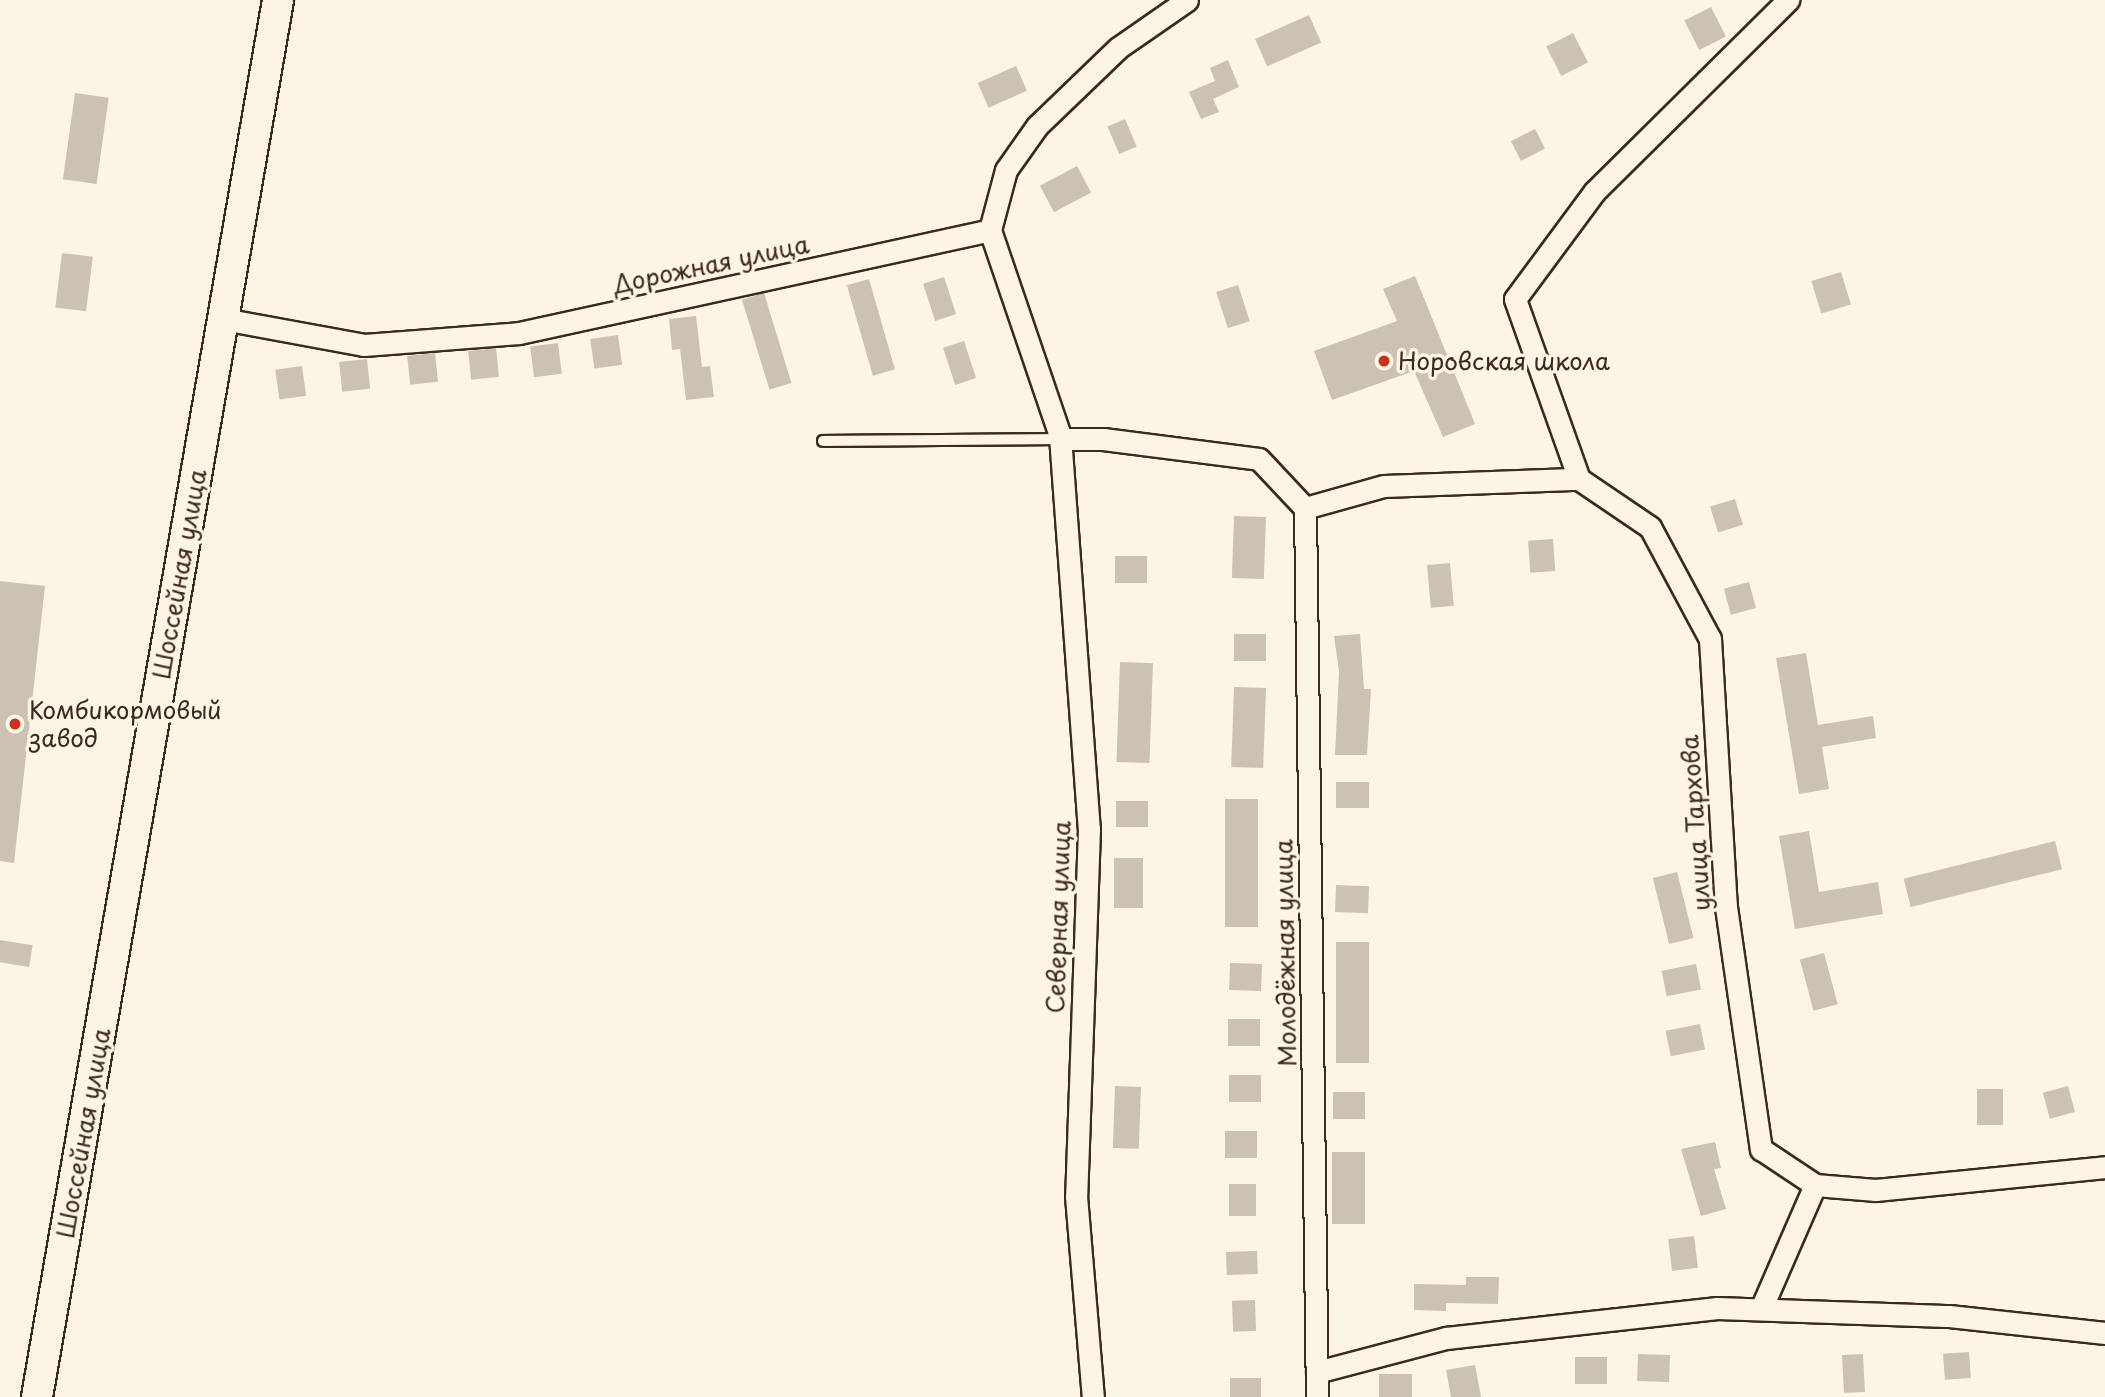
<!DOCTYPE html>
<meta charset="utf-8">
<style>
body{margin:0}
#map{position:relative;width:2105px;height:1397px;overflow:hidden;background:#fcf5e5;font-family:"Playpen Sans",sans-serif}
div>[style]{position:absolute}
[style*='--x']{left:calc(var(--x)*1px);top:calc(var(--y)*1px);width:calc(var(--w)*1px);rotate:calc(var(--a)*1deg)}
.building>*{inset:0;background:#ccc2b3;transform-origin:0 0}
.roads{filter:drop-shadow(2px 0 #3b2a1e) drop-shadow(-2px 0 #3b2a1e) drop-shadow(0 2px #3b2a1e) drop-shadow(0 -2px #3b2a1e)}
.service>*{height:10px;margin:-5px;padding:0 5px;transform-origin:5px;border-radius:5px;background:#fcf5e5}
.minor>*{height:21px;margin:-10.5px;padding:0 10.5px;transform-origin:10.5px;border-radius:10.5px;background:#fcf5e5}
.secondary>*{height:30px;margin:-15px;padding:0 15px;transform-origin:15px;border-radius:15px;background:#fcf5e5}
.dots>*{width:19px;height:19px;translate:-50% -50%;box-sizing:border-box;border:4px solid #fcf5e5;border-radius:50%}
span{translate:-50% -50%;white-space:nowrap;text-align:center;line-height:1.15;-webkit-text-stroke:7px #fcf5e5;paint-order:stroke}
.street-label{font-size:24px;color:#3b2a1e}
.poi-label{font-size:24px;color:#3b2a1e}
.left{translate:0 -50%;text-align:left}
</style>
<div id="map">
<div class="building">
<i style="left:1711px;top:7px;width:33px;height:30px;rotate:63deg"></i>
<i style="left:1309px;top:15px;width:30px;height:59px;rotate:66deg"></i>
<i style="left:1573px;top:33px;width:33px;height:30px;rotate:63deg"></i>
<i style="clip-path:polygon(1228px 60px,1239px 87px,1213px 99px,1219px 112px,1201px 119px,1189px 92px,1215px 81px,1210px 68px)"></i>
<i style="left:1016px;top:66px;width:27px;height:42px;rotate:66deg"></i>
<i style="left:75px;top:93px;width:34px;height:87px;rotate:8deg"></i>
<i style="left:1125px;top:119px;width:30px;height:19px;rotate:67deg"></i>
<i style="left:1535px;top:129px;width:22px;height:27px;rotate:63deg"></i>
<i style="left:1077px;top:166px;width:30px;height:42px;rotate:62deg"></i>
<i style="left:62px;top:253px;width:31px;height:55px;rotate:7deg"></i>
<i style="left:1841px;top:272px;width:34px;height:31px;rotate:73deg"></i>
<i style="clip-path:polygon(1415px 276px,1475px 424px,1443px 437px,1414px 371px,1332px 400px,1314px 351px,1397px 321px,1383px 289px)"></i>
<i style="left:944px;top:277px;width:39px;height:22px;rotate:72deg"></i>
<i style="left:869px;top:279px;width:94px;height:23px;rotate:74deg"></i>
<i style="left:1238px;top:285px;width:38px;height:23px;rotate:72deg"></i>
<i style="left:764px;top:293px;width:94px;height:23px;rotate:73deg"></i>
<i style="clip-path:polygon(696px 316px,702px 367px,710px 366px,714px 397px,686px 400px,680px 349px,672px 350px,669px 319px)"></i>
<i style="left:618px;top:335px;width:30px;height:28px;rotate:82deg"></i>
<i style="left:964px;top:341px;width:39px;height:22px;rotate:72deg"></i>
<i style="left:558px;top:343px;width:31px;height:28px;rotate:83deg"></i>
<i style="left:496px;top:348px;width:29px;height:28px;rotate:84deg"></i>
<i style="left:435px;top:353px;width:29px;height:28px;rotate:84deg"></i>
<i style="left:367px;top:359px;width:30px;height:28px;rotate:84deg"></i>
<i style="left:302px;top:366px;width:30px;height:27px;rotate:82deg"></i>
<i style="left:1735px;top:499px;width:27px;height:26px;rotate:73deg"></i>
<i style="left:1234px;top:516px;width:32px;height:62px;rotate:2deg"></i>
<i style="left:1553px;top:539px;width:32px;height:25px;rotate:86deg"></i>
<i style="left:1115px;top:556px;width:32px;height:27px"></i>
<i style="left:1450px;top:563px;width:43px;height:23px;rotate:85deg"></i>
<i style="clip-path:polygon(0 581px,45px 586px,14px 863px,0 861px)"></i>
<i style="left:1749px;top:582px;width:27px;height:26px;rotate:75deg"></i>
<i style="left:1234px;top:634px;width:32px;height:27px"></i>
<i style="clip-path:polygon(1360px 634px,1364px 689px,1371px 689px,1367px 755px,1335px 755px,1339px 671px,1334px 636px)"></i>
<i style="clip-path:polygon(1806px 653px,1818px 725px,1873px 716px,1876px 738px,1822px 747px,1829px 789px,1799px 794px,1776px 658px)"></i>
<i style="left:1120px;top:662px;width:33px;height:100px;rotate:2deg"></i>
<i style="left:1234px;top:687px;width:32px;height:80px;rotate:2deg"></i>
<i style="left:1336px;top:782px;width:33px;height:26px"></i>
<i style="left:1225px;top:799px;width:33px;height:128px"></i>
<i style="left:1116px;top:801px;width:32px;height:26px"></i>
<i style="clip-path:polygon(1809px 831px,1819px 892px,1878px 882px,1883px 914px,1795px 929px,1779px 836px)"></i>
<i style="left:2055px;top:841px;width:29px;height:156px;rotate:76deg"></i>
<i style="left:1114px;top:858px;width:29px;height:50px"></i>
<i style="left:1677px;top:872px;width:68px;height:25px;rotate:76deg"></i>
<i style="left:1336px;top:885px;width:33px;height:27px;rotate:2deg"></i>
<i style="left:0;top:940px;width:33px;height:22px;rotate:9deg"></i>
<i style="left:1336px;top:942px;width:33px;height:121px"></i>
<i style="left:1824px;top:953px;width:53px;height:25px;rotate:75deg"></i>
<i style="left:1230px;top:963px;width:32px;height:27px;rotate:2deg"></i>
<i style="left:1696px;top:964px;width:26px;height:35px;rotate:79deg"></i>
<i style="left:1228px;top:1019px;width:32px;height:27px"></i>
<i style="left:1700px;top:1024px;width:26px;height:35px;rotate:79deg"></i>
<i style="left:1229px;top:1075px;width:32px;height:27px"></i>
<i style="left:1115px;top:1086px;width:26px;height:62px;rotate:2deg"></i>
<i style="left:2068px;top:1086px;width:27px;height:26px;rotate:75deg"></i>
<i style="left:2003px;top:1089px;width:36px;height:26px;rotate:90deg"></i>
<i style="left:1333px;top:1092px;width:32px;height:27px"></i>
<i style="left:1225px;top:1131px;width:32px;height:27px"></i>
<i style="clip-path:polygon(1715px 1142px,1721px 1168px,1714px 1169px,1726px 1209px,1701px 1216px,1681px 1149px)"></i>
<i style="left:1332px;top:1152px;width:33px;height:72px"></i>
<i style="left:1229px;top:1184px;width:27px;height:32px"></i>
<i style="left:1694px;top:1236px;width:32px;height:26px;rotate:83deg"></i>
<i style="left:1257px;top:1251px;width:23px;height:31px;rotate:88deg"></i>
<i style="clip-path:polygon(1466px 1277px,1499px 1277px,1498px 1304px,1446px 1303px,1446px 1311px,1414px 1310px,1414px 1284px,1466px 1285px)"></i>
<i style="left:1255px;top:1300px;width:31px;height:23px;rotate:88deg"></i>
<i style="left:1969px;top:1352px;width:26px;height:26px;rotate:86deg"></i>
<i style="left:1638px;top:1354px;width:32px;height:27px;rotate:2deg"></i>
<i style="left:1863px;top:1354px;width:38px;height:21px;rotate:87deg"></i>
<i style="left:1575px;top:1357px;width:32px;height:27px"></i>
<i style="clip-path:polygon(1475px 1365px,1481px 1397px,1451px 1397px,1446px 1370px)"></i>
<i style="left:1379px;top:1374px;width:33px;height:23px"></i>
<i style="left:1230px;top:1378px;width:31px;height:19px"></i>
</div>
<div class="roads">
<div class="service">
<i style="--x:823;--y:441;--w:237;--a:-0.5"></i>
</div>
<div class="minor">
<i style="--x:990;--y:230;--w:62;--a:-75.1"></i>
<i style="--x:1006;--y:170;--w:54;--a:-54.8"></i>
<i style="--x:1037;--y:126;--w:112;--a:-43.9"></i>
<i style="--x:1118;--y:48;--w:84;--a:-34.8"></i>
<i style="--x:223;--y:319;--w:143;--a:10.4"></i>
<i style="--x:364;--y:345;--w:155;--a:-4.4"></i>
<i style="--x:519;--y:333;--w:482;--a:-12.3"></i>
<i style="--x:990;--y:230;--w:218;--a:71.2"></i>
<i style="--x:1060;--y:436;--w:394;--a:85.8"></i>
<i style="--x:1089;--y:829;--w:367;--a:92"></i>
<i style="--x:1076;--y:1196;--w:202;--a:85.2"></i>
<i style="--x:1060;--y:439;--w:43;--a:0"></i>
<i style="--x:1103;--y:439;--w:157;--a:7.3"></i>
<i style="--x:1259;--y:459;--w:67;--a:46.8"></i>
<i style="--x:1579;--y:479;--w:86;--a:34.1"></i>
<i style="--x:1650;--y:527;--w:127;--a:61.8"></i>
<i style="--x:1710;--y:639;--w:268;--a:86.6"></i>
<i style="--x:1726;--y:907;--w:245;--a:81.8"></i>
<i style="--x:1761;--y:1149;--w:65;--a:33.7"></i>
<i style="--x:1579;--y:479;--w:191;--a:-109.6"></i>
<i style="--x:1515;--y:299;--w:134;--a:-53.5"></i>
<i style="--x:1595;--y:191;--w:272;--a:-44.7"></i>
<i style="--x:1305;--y:508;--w:889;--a:89.23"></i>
<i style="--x:1305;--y:508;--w:82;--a:-15.6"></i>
<i style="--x:1384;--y:486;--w:195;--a:-2.1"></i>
<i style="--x:1761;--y:1309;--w:135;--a:-66.5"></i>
<i style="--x:1815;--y:1185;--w:61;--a:4.7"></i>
<i style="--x:1876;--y:1190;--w:230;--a:-5.7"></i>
<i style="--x:1317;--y:1372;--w:133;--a:-14.8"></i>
<i style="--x:1446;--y:1338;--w:273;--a:-6.3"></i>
<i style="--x:1717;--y:1308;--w:232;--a:2"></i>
<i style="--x:1949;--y:1316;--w:157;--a:6.2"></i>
</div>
<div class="secondary">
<i style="--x:37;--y:1397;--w:1418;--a:-80.21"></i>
</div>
</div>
<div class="dots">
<i style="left:1384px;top:361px;background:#c8321e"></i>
<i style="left:15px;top:724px;background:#c8321e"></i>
</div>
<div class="street-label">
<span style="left:711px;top:264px;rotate:-12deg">Дорожная улица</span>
<span style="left:179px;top:574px;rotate:-80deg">Шоссейная улица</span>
<span style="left:1695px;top:823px;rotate:-94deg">улица Тархова</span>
<span style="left:1058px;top:917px;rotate:-88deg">Северная улица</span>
<span style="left:1285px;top:953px;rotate:-91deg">Молодёжная улица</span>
<span style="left:83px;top:1133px;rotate:-80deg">Шоссейная улица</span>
</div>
<div class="poi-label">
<span class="left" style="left:1398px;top:361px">Норовская школа</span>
<span class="left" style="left:29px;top:724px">Комбикормовый<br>завод</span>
</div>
</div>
